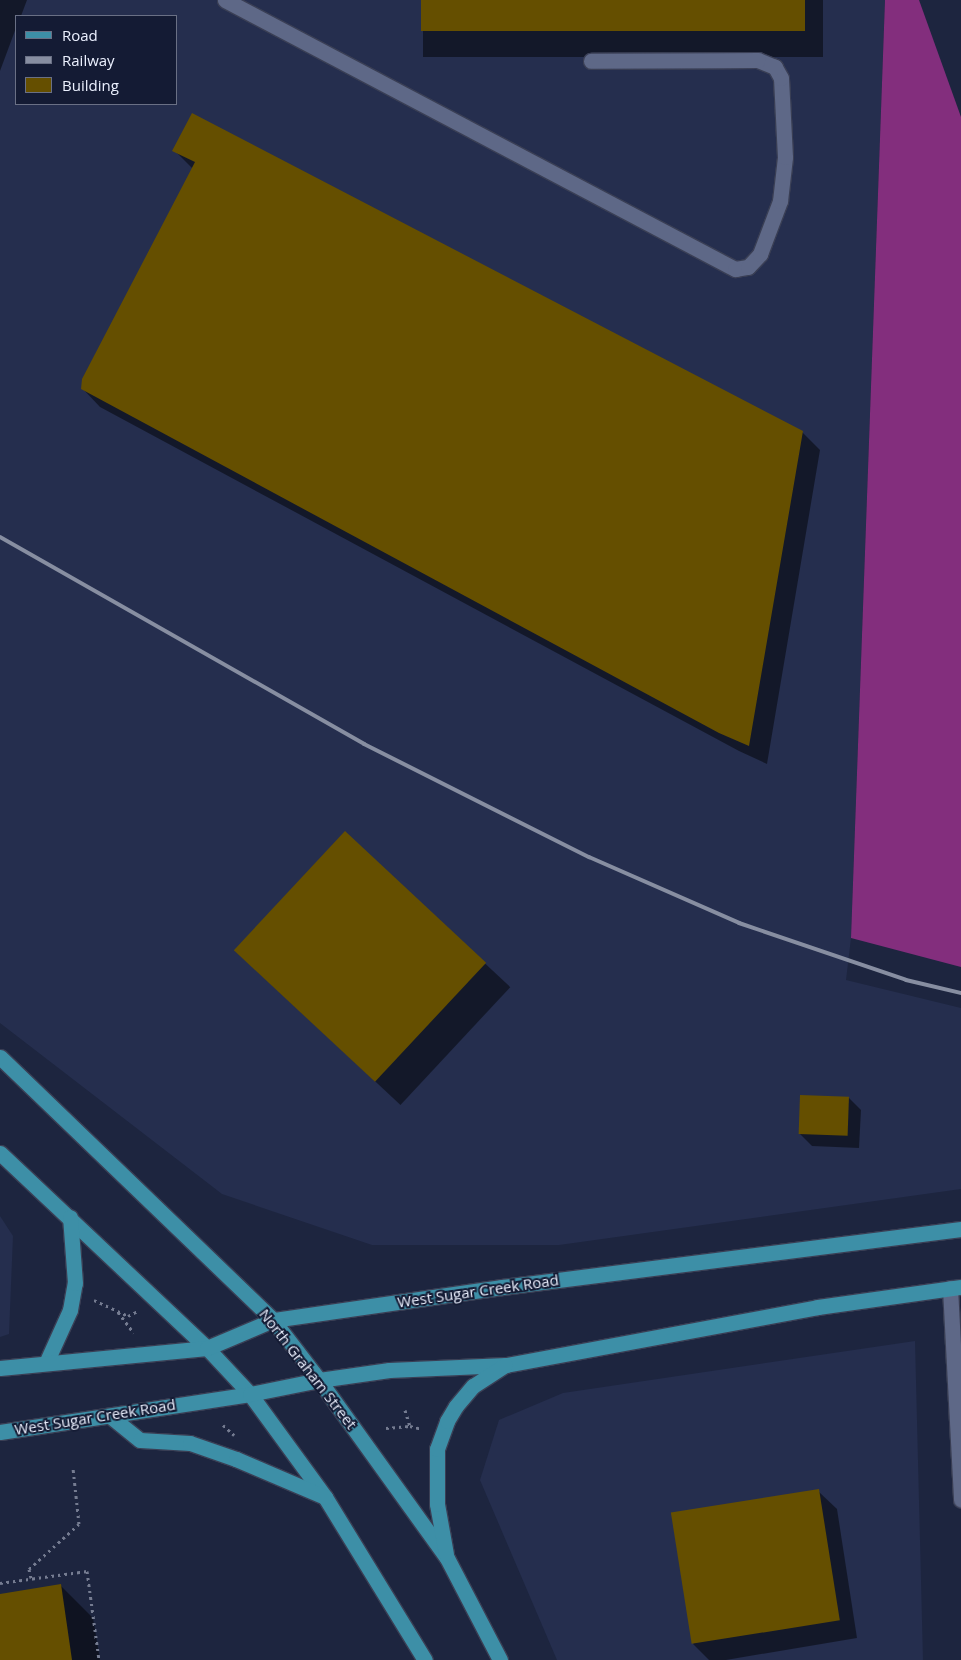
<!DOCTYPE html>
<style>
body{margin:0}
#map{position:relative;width:961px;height:1660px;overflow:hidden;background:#1d253f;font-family:"Open Sans",sans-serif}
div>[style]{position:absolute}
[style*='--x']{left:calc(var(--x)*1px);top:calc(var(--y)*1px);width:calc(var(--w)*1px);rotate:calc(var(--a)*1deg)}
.built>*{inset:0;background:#252e4e}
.forest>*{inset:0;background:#832e7d}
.shadow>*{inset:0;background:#0007;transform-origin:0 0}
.building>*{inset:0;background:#654f00;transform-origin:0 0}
.path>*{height:3px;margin-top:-1.5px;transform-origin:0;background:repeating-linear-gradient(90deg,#757c91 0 2.5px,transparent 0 6.5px)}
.roads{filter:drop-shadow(1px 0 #3a3f55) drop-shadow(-1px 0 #3a3f55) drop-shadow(0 1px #3a3f55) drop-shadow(0 -1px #3a3f55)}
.minor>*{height:15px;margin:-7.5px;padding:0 7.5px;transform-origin:7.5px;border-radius:7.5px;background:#5e6887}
.major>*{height:15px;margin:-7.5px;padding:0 7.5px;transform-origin:7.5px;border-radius:7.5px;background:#3d8fa7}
.rail>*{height:4px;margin:-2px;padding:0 2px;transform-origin:2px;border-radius:2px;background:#878ea1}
span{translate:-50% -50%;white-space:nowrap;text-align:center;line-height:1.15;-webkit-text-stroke:4px #141b34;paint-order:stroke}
.street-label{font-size:15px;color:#ebf0fe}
.legend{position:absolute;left:15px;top:15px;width:162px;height:90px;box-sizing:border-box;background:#141b34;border:1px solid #6a7085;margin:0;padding:6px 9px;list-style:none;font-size:15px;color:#ebf0fe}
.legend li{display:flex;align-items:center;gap:10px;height:25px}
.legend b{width:25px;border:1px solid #6a7085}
</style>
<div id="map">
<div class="built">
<i style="clip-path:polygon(evenodd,0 0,885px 0,851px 938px,846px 980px,961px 1008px,961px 1189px,559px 1245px,372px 1245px,222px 1194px,0 1023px,0 0,16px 16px,176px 16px,176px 104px,16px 104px,16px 16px)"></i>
<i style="clip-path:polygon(0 1216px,13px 1236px,9px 1334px,0 1337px)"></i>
<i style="clip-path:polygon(915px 1341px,923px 1660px,557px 1660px,480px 1480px,499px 1420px,563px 1393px)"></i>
</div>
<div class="forest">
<i style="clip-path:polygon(885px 0,919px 0,961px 117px,961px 967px,851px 938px)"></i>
</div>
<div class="shadow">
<i style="clip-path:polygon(0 0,27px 0,21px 16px,16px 16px,16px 28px,0 71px)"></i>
<i style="left:423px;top:0;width:400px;height:57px"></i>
<i style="clip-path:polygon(174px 150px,802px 432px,820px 450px,767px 764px,739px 751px,100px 407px,82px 388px,193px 169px)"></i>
<i style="left:345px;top:833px;width:226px;height:161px;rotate:43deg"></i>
<i style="clip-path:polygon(849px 1098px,861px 1110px,859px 1148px,812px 1146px,799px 1133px)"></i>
<i style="clip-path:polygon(818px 1491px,837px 1509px,857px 1638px,726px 1660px,709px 1660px,693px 1644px)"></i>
<i style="clip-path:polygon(61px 1586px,93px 1618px,100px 1660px,0 1660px,0 1595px)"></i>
</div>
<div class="building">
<i style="left:421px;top:0;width:384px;height:31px"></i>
<i style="clip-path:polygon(192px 113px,803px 431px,749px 746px,719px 733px,81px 389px,82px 379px,195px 162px,172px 151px)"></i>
<i style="left:345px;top:831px;width:193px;height:163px;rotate:43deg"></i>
<i style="left:800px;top:1095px;width:49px;height:39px;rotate:2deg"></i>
<i style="left:819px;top:1489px;width:133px;height:150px;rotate:81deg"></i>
<i style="clip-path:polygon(61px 1584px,72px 1660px,0 1660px,0 1594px)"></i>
</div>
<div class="path">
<i style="--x:94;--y:1300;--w:38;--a:25"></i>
<i style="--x:128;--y:1316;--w:11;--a:-27"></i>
<i style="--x:118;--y:1312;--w:26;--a:53"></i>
<i style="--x:405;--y:1410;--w:17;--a:73"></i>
<i style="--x:223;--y:1425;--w:15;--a:42"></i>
<i style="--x:386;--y:1428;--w:24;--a:-5"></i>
<i style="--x:410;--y:1426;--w:12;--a:14"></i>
<i style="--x:31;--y:1578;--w:9;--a:-103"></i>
<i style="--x:29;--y:1569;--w:67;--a:-42"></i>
<i style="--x:79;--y:1524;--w:56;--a:-96.1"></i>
<i style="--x:0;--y:1583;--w:88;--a:-7.9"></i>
<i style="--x:87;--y:1571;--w:90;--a:82.3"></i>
</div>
<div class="roads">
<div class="minor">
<i style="--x:225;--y:0;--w:577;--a:27.81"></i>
<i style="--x:735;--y:269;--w:13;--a:-9"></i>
<i style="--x:748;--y:267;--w:18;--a:-47"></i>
<i style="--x:760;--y:254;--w:57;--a:-69.3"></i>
<i style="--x:780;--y:201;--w:44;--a:-83.5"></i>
<i style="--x:785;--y:157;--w:79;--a:-92.9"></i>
<i style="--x:781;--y:78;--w:13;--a:-119"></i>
<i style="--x:775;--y:67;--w:18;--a:-158"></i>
<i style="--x:758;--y:60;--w:167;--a:179.7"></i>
<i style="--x:950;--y:1288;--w:212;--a:87"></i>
</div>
<div class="major">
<i style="--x:0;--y:1057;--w:379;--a:43.9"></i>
<i style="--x:273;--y:1320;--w:76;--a:52.5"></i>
<i style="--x:319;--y:1380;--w:219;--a:54.3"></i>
<i style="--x:447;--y:1558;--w:115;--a:62.5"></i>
<i style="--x:0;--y:1153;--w:284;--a:43.3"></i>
<i style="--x:207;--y:1348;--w:63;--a:46.9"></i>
<i style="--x:250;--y:1394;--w:127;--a:53.9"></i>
<i style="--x:325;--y:1497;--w:191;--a:58.5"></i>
<i style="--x:46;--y:1363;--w:58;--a:-65.6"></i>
<i style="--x:70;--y:1310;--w:27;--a:-80"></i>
<i style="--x:75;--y:1283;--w:66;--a:-94.3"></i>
<i style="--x:0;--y:1368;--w:208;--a:-5.5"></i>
<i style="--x:207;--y:1348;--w:72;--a:-23"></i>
<i style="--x:273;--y:1320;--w:231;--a:-8.2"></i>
<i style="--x:502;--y:1287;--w:463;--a:-7.2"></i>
<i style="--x:110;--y:1416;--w:38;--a:39"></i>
<i style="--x:140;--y:1440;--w:50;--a:3.4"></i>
<i style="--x:190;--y:1443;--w:49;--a:19.2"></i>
<i style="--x:236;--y:1459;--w:97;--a:23.1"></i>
<i style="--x:0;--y:1432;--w:253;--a:-8.6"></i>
<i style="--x:250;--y:1394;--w:70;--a:-11.5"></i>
<i style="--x:319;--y:1380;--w:71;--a:-8.1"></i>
<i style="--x:389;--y:1370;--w:117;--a:-2.4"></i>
<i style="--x:506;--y:1365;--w:317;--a:-10.5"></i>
<i style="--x:818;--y:1307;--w:144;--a:-8"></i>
<i style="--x:446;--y:1554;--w:51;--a:-100.2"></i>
<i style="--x:437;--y:1504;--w:55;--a:-90"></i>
<i style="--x:437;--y:1449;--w:30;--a:-70"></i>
<i style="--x:447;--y:1421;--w:17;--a:-59"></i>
<i style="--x:456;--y:1406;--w:26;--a:-50"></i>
<i style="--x:473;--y:1386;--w:38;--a:-33"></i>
</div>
</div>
<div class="rail">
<i style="--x:0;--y:537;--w:419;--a:29.6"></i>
<i style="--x:364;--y:744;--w:252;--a:26.7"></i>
<i style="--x:589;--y:857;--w:164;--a:23.7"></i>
<i style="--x:739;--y:923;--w:176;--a:18.8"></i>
<i style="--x:906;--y:980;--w:57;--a:13.3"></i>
</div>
<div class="street-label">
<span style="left:478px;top:1291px;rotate:-8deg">West Sugar Creek Road</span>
<span style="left:308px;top:1369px;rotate:52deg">North Graham Street</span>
<span style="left:95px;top:1417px;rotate:-9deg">West Sugar Creek Road</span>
</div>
<ul class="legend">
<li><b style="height:6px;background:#3d8fa7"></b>Road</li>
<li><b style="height:6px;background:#878ea1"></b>Railway</li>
<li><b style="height:14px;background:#654f00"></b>Building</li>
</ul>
</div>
